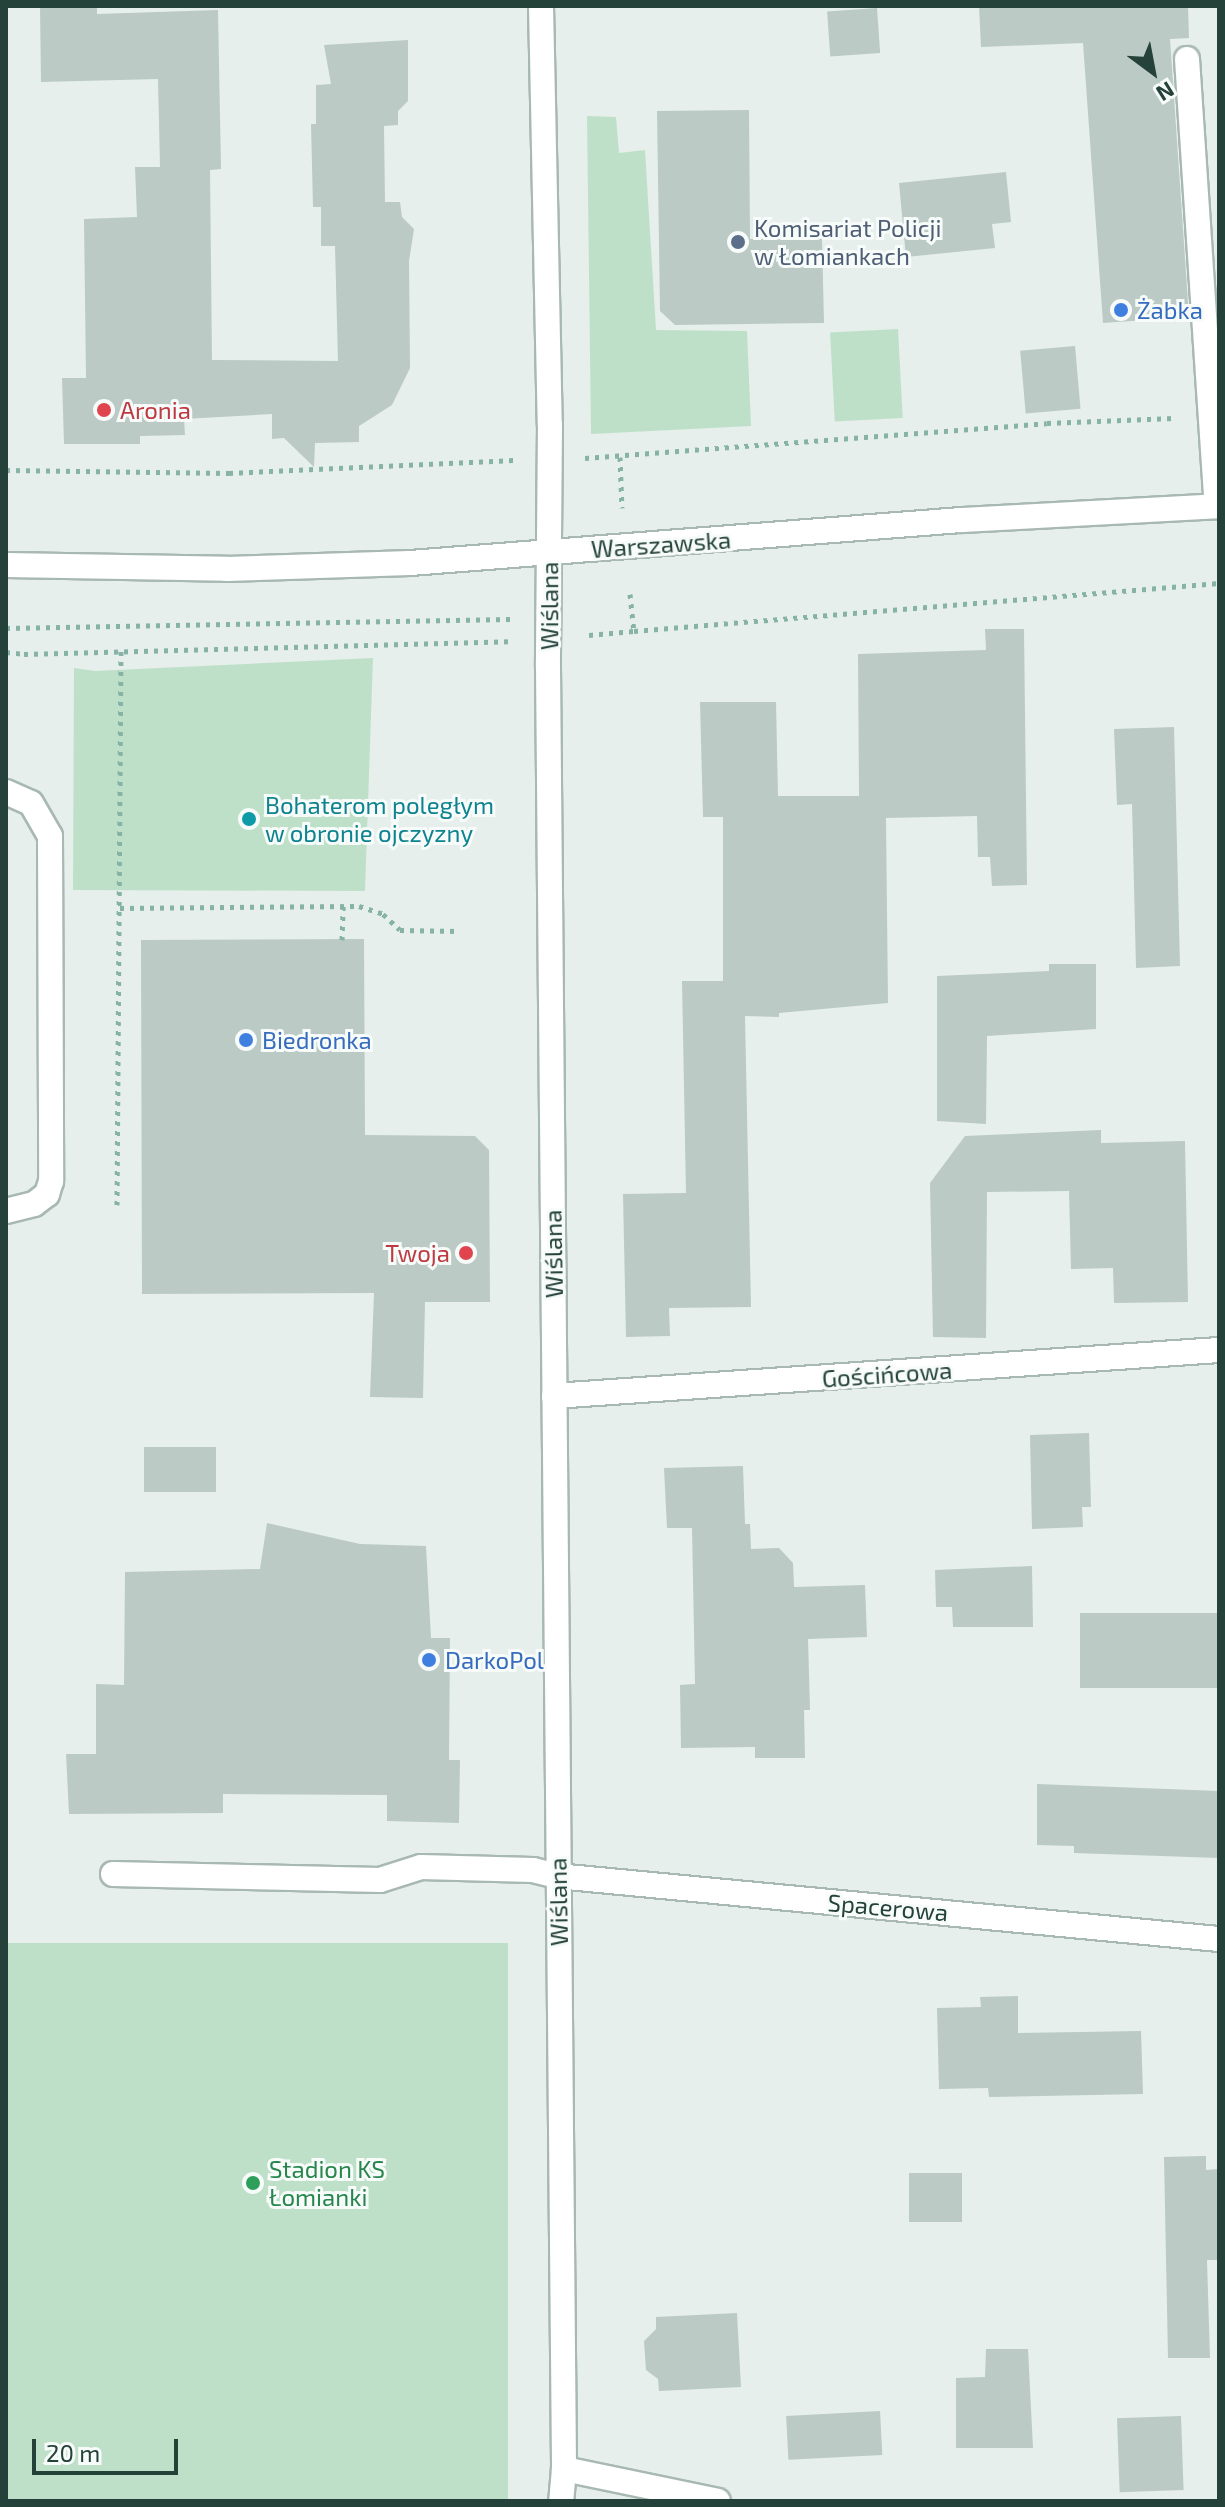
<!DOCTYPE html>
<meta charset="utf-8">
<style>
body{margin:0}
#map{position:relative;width:1225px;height:2507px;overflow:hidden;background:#e6efeb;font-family:"Exo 2",sans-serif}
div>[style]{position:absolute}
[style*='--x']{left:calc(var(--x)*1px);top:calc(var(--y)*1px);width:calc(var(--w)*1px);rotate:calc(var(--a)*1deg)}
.green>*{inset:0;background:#bfe0c8;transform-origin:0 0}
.building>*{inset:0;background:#bbcac4;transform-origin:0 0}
.path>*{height:5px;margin-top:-2.5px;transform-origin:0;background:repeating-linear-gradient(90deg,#86b3a5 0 4px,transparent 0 10px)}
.roads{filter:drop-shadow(2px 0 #a8b8b2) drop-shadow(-2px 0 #a8b8b2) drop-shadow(0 2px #a8b8b2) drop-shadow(0 -2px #a8b8b2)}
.minor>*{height:24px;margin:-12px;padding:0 12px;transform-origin:12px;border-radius:12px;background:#fff}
.dots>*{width:22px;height:22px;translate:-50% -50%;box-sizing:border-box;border:4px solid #f7fbf9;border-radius:50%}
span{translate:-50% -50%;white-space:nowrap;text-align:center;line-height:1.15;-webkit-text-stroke:6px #f7fbf9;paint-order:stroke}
.service-label{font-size:24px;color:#4e5e75}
.left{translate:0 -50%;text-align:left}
.shop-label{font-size:24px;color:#366cbe}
.health-label{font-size:24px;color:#be3a42}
.right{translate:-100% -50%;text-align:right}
.street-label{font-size:24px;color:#24423a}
.culture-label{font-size:24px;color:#0d838f}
.leisure-label{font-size:24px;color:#27864d}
.frame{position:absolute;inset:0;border:8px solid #24423a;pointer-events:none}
.north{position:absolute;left:1113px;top:32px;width:80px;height:80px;-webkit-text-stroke:6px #f7fbf9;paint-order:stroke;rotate:148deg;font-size:22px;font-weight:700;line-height:32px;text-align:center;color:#24423a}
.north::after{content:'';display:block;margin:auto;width:28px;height:36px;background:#24423a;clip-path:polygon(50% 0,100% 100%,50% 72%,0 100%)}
.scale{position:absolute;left:32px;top:2439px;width:146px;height:36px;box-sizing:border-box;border:4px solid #24423a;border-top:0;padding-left:10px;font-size:24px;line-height:28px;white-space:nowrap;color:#24423a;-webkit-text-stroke:6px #f7fbf9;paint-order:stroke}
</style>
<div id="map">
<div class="green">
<i style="clip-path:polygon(587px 116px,616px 117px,619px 153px,645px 150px,656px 330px,747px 331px,751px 426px,591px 434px)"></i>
<i style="left:898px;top:329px;width:89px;height:68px;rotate:87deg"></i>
<i style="clip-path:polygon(373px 658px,365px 891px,73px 890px,74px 668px,95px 671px)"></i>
<i style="left:6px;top:1943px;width:502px;height:558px"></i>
</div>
<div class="building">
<i style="clip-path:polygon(40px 6px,97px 6px,97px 14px,218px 10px,221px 169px,210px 170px,212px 360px,338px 361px,335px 246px,321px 246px,321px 207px,313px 207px,311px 124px,316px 124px,316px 85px,331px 84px,324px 45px,408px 40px,408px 101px,398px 111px,398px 125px,384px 126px,385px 202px,400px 202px,402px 217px,414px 229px,409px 261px,410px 368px,392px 405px,359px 426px,359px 442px,315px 443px,314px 467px,284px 438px,272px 439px,272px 414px,184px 419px,185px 435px,140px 436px,140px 444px,64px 444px,62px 378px,86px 378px,84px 219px,137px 217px,135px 167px,160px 167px,158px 79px,41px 82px)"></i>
<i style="clip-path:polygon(979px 6px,1188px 6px,1189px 38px,1170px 39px,1189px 317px,1103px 323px,1083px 43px,981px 47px)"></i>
<i style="left:877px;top:8px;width:45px;height:50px;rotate:86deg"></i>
<i style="clip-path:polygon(749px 110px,750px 239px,822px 239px,824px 323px,675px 325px,660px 311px,657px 111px)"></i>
<i style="clip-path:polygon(1006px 172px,1011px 222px,992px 224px,995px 248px,906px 257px,899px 183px)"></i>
<i style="left:1075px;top:346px;width:63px;height:55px;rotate:85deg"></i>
<i style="clip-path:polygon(985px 629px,1024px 629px,1027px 885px,992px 886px,990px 857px,978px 857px,977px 816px,886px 818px,888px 1003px,779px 1013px,779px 1017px,745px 1016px,751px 1307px,669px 1308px,670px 1336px,626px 1337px,623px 1194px,686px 1193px,682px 981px,723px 981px,723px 817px,703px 817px,700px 702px,776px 702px,778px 796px,859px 796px,858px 654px,986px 650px)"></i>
<i style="clip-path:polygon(1174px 727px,1180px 966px,1136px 968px,1132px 804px,1117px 805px,1114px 729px)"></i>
<i style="clip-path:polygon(364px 939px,365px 1135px,475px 1136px,489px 1150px,490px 1302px,425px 1302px,423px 1398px,370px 1397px,374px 1293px,142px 1294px,141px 940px)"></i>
<i style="clip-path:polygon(1049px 964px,1096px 964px,1096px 1029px,987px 1036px,986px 1124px,937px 1121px,937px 976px,1049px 971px)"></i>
<i style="clip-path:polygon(1101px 1130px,1101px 1143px,1185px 1141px,1188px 1302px,1114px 1303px,1113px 1268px,1071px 1269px,1069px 1191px,987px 1192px,986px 1338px,933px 1337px,930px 1183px,965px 1136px)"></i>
<i style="clip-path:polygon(1089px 1433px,1091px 1507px,1082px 1507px,1083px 1527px,1032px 1529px,1030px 1435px)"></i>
<i style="left:144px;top:1447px;width:72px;height:45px"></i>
<i style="clip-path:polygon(743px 1466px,745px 1524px,750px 1524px,751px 1549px,779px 1548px,793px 1563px,794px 1587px,865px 1585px,867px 1637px,808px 1639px,810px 1710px,804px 1710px,805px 1758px,755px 1758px,755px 1747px,681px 1748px,680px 1685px,695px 1684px,692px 1528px,667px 1528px,664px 1468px)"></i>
<i style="clip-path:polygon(267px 1523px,360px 1544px,426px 1546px,431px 1638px,450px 1638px,449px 1760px,460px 1760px,459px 1823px,387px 1821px,387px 1795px,223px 1794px,223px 1813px,69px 1814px,66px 1754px,96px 1754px,96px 1684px,124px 1685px,125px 1572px,260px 1569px)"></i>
<i style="clip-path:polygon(1032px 1566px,1033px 1627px,953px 1627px,952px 1607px,936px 1607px,935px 1570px)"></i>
<i style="left:1219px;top:1613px;width:75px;height:139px;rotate:90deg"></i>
<i style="clip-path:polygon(1037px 1784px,1219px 1791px,1219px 1858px,1074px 1853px,1074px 1846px,1037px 1845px)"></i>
<i style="clip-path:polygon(1018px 1996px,1018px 2033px,1141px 2031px,1143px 2094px,989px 2097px,988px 2088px,939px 2089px,937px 2008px,981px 2007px,980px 1997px)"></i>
<i style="clip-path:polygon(1206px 2156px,1206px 2170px,1219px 2169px,1219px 2260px,1207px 2260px,1210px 2358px,1168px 2358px,1164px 2157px)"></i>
<i style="left:909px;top:2173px;width:53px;height:49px"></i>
<i style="clip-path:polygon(737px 2313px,741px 2387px,659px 2391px,658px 2379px,646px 2370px,644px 2341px,656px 2329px,656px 2317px)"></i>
<i style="clip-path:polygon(986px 2349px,1028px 2349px,1033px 2448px,956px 2448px,956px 2378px,985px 2377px)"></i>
<i style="left:880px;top:2411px;width:44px;height:94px;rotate:87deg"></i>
<i style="left:1181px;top:2416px;width:74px;height:64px;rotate:88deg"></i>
</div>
<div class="path">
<i style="--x:620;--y:457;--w:51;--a:87.8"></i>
<i style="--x:585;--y:458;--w:463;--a:-4.3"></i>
<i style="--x:1047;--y:423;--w:127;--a:-2.3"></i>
<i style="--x:6;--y:470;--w:223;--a:0.8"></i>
<i style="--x:229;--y:473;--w:285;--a:-2.6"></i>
<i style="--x:630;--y:594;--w:37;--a:84"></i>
<i style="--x:634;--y:631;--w:587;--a:-4.69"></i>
<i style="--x:6;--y:628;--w:507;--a:-1.02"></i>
<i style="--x:589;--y:635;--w:45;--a:-5.1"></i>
<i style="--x:6;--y:652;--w:18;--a:6"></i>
<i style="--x:24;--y:654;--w:490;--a:-1.5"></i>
<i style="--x:120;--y:908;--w:239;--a:-0.5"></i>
<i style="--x:359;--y:906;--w:25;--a:18"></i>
<i style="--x:383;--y:914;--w:23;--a:43"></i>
<i style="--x:400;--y:930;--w:58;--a:1"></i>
<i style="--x:342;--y:940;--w:34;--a:-88"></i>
<i style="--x:117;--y:1205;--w:554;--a:-89.59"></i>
</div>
<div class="roads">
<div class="minor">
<i style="--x:541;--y:6;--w:419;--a:88.8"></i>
<i style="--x:550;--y:425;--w:242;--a:90.5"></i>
<i style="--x:548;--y:667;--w:1802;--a:89.49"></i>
<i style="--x:564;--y:2469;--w:32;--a:95"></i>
<i style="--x:1187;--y:59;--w:448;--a:86.2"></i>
<i style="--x:6;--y:565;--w:221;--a:1"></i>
<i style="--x:227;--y:569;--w:183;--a:-1.9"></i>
<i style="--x:410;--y:563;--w:553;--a:-4.46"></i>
<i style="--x:961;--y:520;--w:258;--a:-3.1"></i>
<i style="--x:6;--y:792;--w:27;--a:24"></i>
<i style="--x:31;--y:803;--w:38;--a:60"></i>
<i style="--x:50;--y:836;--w:345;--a:89.8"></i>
<i style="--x:51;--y:1181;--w:14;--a:107"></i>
<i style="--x:47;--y:1194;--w:16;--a:142"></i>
<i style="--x:34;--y:1204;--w:29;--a:166"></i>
<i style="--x:554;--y:1396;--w:667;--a:-3.96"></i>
<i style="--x:113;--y:1874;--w:267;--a:1.3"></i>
<i style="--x:380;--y:1880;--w:43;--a:-17.6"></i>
<i style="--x:421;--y:1867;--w:112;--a:1.5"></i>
<i style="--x:533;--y:1870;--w:25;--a:14"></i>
<i style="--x:557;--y:1876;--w:665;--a:5.44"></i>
<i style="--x:564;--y:2469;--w:157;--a:11.7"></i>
</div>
</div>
<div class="dots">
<i style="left:738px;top:242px;background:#5c6f8a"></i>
<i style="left:1121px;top:310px;background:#3f7fe0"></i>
<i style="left:104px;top:410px;background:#e0444e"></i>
<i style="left:249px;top:819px;background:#0f9aa8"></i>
<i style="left:246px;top:1040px;background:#3f7fe0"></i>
<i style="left:466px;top:1253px;background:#e0444e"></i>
<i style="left:429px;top:1660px;background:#3f7fe0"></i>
<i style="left:253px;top:2183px;background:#2e9e5b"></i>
</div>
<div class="service-label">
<span class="left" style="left:754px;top:242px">Komisariat Policji<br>w Łomiankach</span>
</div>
<div class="shop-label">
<span class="left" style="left:1137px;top:310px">Żabka</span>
<span class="left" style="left:262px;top:1040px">Biedronka</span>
<span class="left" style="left:445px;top:1660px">DarkoPol</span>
</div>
<div class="health-label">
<span class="left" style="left:120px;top:410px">Aronia</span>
<span class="right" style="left:450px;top:1253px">Twoja</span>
</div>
<div class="street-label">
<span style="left:661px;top:544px;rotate:-4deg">Warszawska</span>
<span style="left:549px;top:606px;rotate:-90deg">Wiślana</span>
<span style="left:553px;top:1254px;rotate:-91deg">Wiślana</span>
<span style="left:887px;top:1374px;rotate:-4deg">Gościńcowa</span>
<span style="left:558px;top:1902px;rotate:-91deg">Wiślana</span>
<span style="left:888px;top:1907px;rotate:5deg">Spacerowa</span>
</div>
<div class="culture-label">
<span class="left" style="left:265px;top:819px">Bohaterom poległym<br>w obronie ojczyzny</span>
</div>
<div class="leisure-label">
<span class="left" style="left:269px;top:2183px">Stadion KS<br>Łomianki</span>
</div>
<div class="frame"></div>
<div class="north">N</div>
<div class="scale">20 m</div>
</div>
